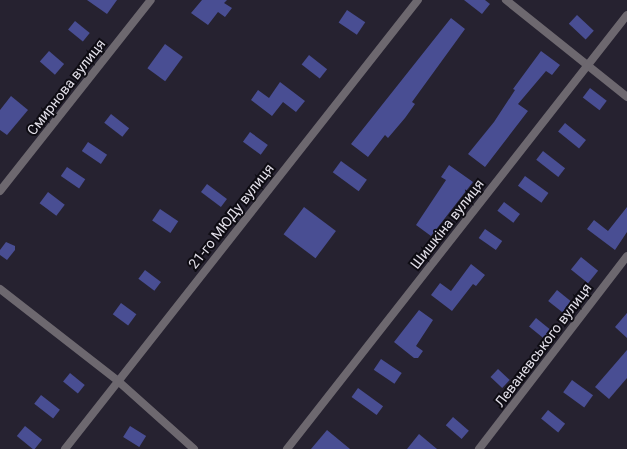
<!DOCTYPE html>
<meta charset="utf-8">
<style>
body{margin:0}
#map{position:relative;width:627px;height:449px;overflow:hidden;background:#262230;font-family:Roboto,sans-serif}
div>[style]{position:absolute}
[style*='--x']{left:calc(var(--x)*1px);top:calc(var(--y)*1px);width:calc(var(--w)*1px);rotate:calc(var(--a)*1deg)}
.building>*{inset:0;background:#494e93;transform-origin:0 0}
.minor>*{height:8px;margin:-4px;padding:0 4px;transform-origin:4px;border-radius:4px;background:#6d686f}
.tertiary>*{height:8px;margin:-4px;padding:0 4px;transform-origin:4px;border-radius:4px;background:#6d686f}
span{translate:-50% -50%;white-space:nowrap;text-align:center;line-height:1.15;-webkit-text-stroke:4px #0e0c13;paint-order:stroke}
.street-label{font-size:14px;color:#e2dfe9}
</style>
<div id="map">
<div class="building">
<i style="clip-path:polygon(87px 0,117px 0,107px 14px)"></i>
<i style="clip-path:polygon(202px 0,227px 0,224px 3px,232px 8px,225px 17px,218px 12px,208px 25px,191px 13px)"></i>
<i style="clip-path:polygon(464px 0,485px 0,490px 4px,482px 14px)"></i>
<i style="left:347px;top:10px;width:22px;height:15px;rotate:34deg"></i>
<i style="left:577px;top:15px;width:23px;height:12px;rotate:43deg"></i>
<i style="clip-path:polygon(451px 18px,465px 29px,412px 102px,415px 104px,405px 118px,388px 138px,385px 135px,368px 157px,351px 144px)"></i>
<i style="left:75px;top:21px;width:19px;height:11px;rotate:39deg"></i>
<i style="left:165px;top:44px;width:22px;height:30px;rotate:36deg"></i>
<i style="left:49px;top:51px;width:20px;height:14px;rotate:41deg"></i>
<i style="clip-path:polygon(541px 51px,560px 65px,552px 75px,546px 71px,518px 104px,528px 111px,485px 167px,468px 154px,494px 122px,515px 90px,513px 89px)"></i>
<i style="left:309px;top:55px;width:23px;height:12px;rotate:38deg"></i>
<i style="clip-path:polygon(280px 82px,305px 101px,296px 112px,283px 102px,272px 116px,251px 100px,258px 90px,269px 98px)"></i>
<i style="left:590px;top:88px;width:21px;height:12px;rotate:37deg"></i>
<i style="clip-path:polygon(11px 96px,28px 110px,7px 135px,0 130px,0 110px)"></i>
<i style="left:111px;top:114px;width:23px;height:11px;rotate:38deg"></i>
<i style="left:565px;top:123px;width:27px;height:11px;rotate:39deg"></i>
<i style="left:250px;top:132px;width:22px;height:12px;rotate:36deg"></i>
<i style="left:88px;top:142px;width:23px;height:11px;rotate:34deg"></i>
<i style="left:543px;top:151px;width:28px;height:11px;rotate:38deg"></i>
<i style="left:341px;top:161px;width:32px;height:14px;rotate:36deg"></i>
<i style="clip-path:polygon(449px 165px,473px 182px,431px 236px,416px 225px,446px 180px,441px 177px)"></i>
<i style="left:67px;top:167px;width:22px;height:11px;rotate:34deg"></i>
<i style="left:525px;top:176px;width:29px;height:12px;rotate:36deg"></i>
<i style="left:207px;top:184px;width:25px;height:10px;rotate:37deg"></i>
<i style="left:48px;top:192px;width:21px;height:14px;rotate:37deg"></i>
<i style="left:504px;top:202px;width:20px;height:11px;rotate:37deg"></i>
<i style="left:304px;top:207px;width:40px;height:34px;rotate:37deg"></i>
<i style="clip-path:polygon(627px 207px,627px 232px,615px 250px,587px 229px,594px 220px,608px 231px)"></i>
<i style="left:160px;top:209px;width:22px;height:14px;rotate:34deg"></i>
<i style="left:485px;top:229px;width:21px;height:11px;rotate:35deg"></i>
<i style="clip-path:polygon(6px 242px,15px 246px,15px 250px,7px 260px,0 255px,0 250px)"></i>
<i style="left:581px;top:257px;width:22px;height:16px;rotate:39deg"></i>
<i style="clip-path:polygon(471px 264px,485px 275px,476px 286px,473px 284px,452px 311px,431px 295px,440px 283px,451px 291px)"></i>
<i style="left:145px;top:270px;width:20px;height:11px;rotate:37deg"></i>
<i style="left:557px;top:290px;width:19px;height:14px;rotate:39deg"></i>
<i style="left:121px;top:303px;width:19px;height:14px;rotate:36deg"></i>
<i style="clip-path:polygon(419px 310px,433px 320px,416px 346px,423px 351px,418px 358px,414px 358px,394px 342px)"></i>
<i style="clip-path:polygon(627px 313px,627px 338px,615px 327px)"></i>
<i style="left:536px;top:318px;width:19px;height:11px;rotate:39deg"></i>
<i style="clip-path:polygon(627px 350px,627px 378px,609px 399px,595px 387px)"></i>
<i style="left:381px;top:359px;width:25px;height:13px;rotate:34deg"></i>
<i style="left:498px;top:369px;width:16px;height:11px;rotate:43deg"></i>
<i style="left:70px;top:373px;width:19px;height:11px;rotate:39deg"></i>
<i style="left:572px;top:380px;width:26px;height:15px;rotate:36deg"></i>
<i style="left:358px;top:388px;width:31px;height:11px;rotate:36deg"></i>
<i style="left:41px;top:395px;width:24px;height:11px;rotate:38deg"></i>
<i style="left:548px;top:410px;width:22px;height:11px;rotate:39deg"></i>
<i style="left:453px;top:417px;width:21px;height:11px;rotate:41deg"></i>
<i style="left:25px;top:426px;width:22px;height:13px;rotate:39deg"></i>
<i style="left:130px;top:426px;width:19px;height:13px;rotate:32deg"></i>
<i style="clip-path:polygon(327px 430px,350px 449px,311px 449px)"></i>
<i style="clip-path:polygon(419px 434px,437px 449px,407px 449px)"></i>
</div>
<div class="minor">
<i style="--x:506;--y:0;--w:155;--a:38.7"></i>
<i style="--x:0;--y:191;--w:243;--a:-51.7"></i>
<i style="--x:0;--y:289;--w:150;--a:37.9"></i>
<i style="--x:118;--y:381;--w:102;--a:41.8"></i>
<i style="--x:287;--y:449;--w:551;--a:-51.92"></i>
<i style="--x:479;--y:449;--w:243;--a:-52.5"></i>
</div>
<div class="tertiary">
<i style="--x:65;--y:449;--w:571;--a:-51.83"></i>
</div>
<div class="street-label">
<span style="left:66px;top:87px;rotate:-52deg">Смирнова вулиця</span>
<span style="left:231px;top:216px;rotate:-52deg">21-го МЮДу вулиця</span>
<span style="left:447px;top:224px;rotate:-52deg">Шишкіна вулиця</span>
<span style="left:543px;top:345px;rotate:-53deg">Леваневського вулиця</span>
</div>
</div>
